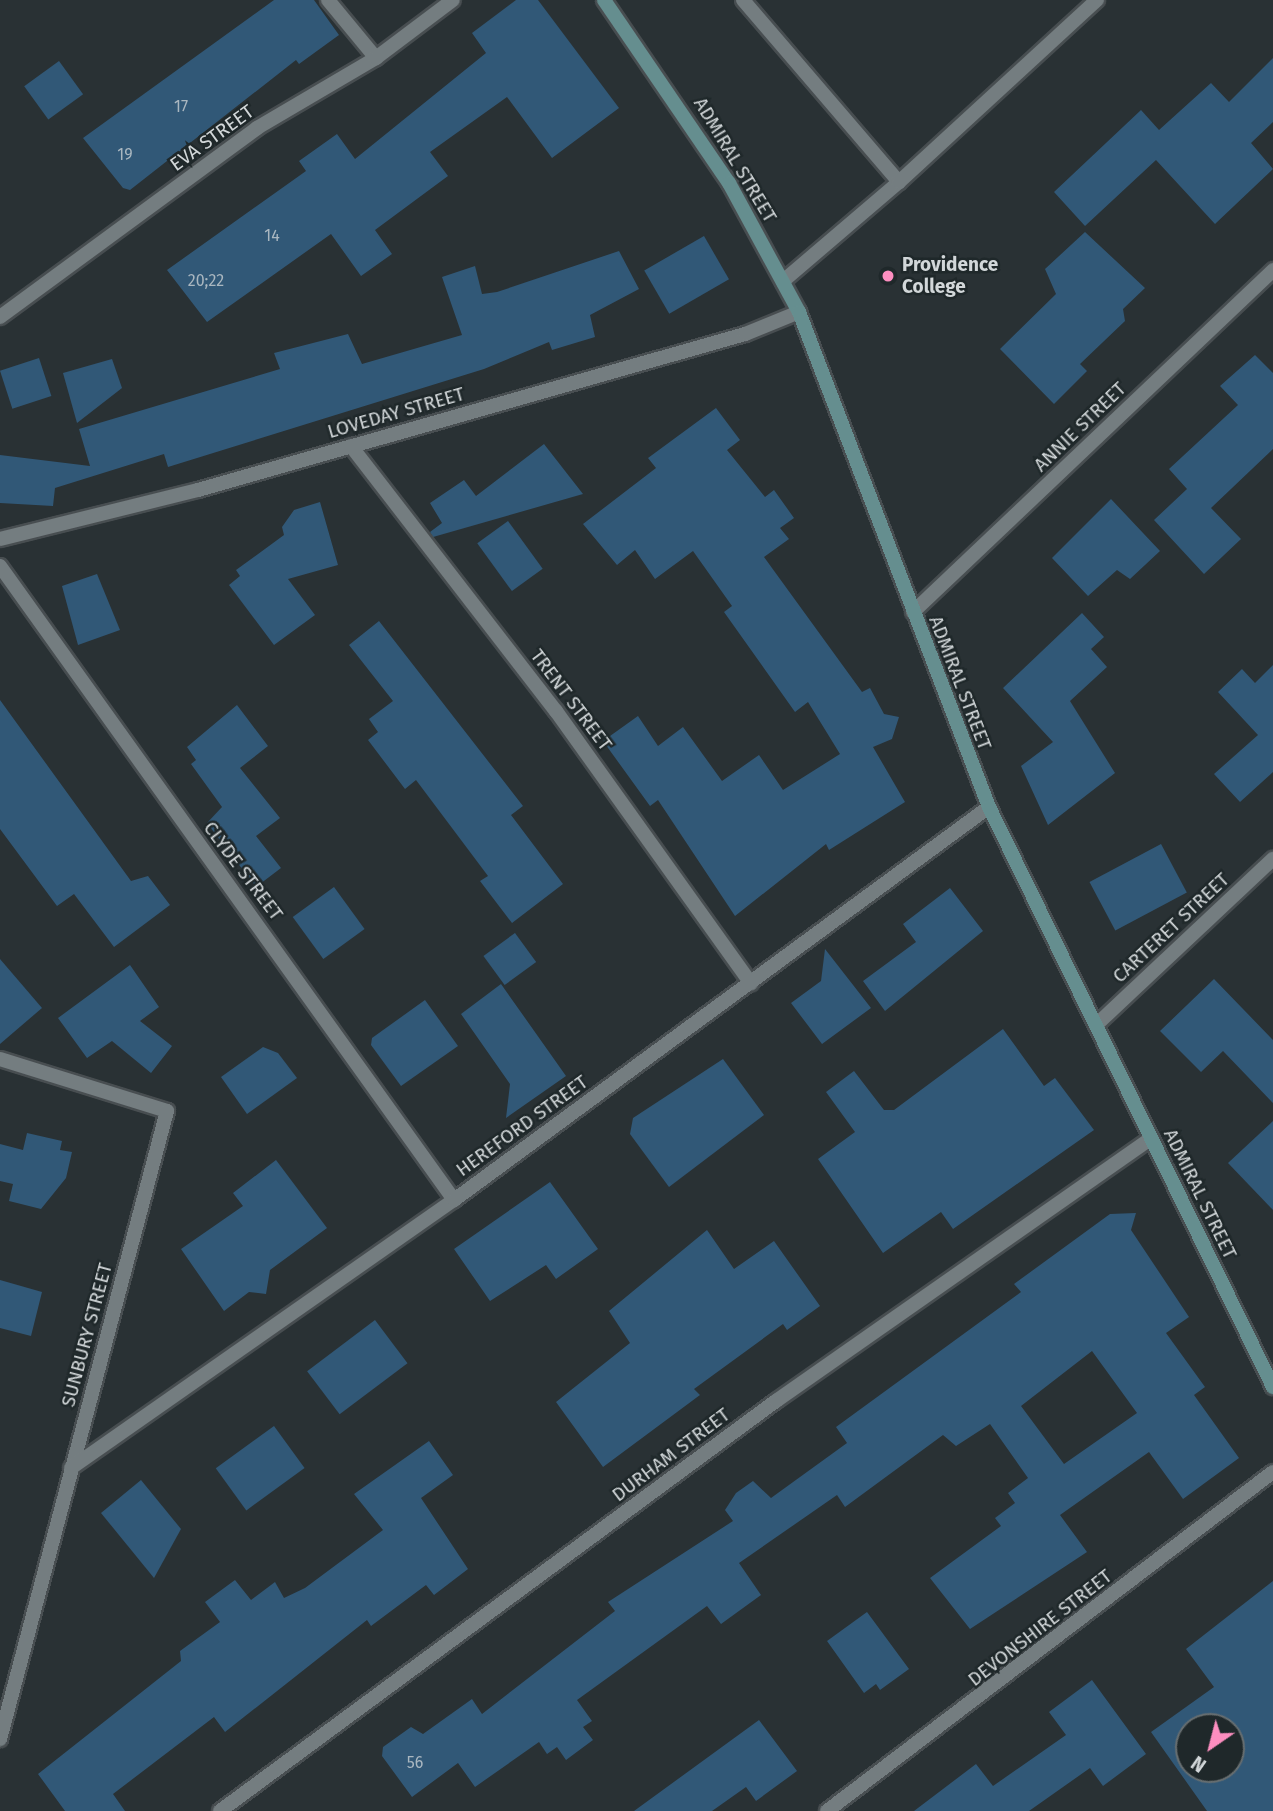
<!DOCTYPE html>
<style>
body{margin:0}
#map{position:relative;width:1273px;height:1811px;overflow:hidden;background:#293134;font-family:"Fira Sans",sans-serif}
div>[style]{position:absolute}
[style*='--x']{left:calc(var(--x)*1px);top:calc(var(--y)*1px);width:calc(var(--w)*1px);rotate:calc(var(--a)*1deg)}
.building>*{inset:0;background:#315877;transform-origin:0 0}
.roads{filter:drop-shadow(2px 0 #484e51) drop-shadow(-2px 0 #484e51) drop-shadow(0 2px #484e51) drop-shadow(0 -2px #484e51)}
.lane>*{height:14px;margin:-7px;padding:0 7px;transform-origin:7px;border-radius:7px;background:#747d80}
.street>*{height:14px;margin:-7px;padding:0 7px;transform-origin:7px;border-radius:7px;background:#747d80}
.secondary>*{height:14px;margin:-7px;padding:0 7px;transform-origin:7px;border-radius:7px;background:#658e8f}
.dots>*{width:19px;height:19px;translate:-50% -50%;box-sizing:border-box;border:4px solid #1f282a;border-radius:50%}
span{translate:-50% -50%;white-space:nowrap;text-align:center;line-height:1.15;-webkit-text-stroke:5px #1f282a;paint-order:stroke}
.number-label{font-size:16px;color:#aab7c0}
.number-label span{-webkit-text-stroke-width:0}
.street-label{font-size:19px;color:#d2d7d9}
.poi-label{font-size:19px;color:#d2d7d9;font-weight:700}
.left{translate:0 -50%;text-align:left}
.north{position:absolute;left:1175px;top:1713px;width:70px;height:70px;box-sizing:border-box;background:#1f282a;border:2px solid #676e70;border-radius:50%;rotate:215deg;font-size:19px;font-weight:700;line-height:28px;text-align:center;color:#d2d7d9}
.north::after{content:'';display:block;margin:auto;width:24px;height:32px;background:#fd8ec0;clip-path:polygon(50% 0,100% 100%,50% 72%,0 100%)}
</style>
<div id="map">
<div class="building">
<i style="clip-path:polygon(274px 0,314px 0,339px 35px,299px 64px,296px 60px,130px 190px,123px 188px,83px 138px)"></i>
<i style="clip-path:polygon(516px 0,538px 0,619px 108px,552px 158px,507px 97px,430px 152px,448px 176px,375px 230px,392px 254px,361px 276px,331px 234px,207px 322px,167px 270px,306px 171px,299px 161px,337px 134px,355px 159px,486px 53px,472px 33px)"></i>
<i style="clip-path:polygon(1273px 58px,1273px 122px,1251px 143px,1273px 169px,1215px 224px,1156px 160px,1085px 226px,1054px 192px,1141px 110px,1159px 130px,1211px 83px,1229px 102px)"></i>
<i style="left:59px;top:61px;width:41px;height:43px;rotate:54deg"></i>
<i style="clip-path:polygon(1085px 232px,1145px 288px,1123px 309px,1125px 321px,1080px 364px,1087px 371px,1054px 404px,1000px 349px,1056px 294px,1045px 269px)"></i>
<i style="left:704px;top:236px;width:50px;height:69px;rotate:60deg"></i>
<i style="clip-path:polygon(619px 251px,639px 289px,590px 315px,595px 337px,552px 350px,549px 342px,484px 369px,168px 467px,164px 454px,55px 488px,53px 506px,0 503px,0 455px,90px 466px,79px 429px,280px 369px,274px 353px,348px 334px,362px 364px,462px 335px,442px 277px,475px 266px,482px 294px,497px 292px)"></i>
<i style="clip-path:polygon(1255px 355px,1273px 373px,1273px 449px,1211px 508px,1241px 539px,1204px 574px,1154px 520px,1187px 489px,1169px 469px,1238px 405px,1220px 386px)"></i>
<i style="left:39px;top:358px;width:40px;height:41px;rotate:72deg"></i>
<i style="clip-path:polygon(112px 359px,122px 388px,77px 423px,63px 373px)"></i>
<i style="clip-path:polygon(716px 408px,740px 440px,727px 450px,765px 497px,774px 490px,794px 518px,780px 528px,789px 539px,764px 557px,862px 692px,870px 688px,884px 714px,899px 717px,892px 739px,873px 747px,905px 802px,829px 850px,826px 844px,735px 916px,658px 800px,650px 806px,603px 741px,638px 716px,658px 746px,683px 727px,722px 781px,759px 755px,783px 790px,840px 754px,808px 702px,795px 712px,724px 612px,732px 606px,693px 551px,655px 579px,635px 550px,617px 565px,583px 524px,656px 468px,648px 458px)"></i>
<i style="clip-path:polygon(544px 444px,583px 494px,433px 537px,430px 532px,442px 523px,430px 503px,464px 480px,476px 496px)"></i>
<i style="clip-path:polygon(1111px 499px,1160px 551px,1130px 579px,1117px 570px,1088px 596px,1052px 558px)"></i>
<i style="clip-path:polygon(320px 502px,338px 565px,288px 579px,315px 615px,274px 645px,229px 585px,240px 576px,236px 570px,284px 535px,282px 527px,294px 510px)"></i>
<i style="left:508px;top:521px;width:59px;height:38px;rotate:54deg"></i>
<i style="clip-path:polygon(97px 574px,120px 630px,78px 645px,62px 586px)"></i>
<i style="clip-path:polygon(1082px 613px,1104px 637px,1091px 649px,1107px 667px,1070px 701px,1115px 773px,1048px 825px,1021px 766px,1053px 742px,1003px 688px)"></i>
<i style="clip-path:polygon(379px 621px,523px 806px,511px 815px,563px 884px,512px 923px,480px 881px,488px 876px,416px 780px,405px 789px,368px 740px,378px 732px,369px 719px,393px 701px,349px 645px)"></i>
<i style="clip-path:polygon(1273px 665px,1273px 772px,1240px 802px,1214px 774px,1258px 735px,1218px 692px,1242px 669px,1255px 683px)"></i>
<i style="clip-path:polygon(0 700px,131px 881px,148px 876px,170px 905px,114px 947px,74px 894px,57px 906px,0 829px)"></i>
<i style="clip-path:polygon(237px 705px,268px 746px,240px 768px,280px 818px,256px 836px,281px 868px,256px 887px,207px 823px,222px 807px,191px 764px,196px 760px,187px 747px)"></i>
<i style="left:1161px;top:844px;width:55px;height:81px;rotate:62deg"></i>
<i style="left:334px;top:887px;width:52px;height:51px;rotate:54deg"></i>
<i style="clip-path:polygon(950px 888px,983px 931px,885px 1011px,863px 981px,916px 942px,903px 924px)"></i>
<i style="left:515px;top:933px;width:36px;height:39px;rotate:54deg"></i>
<i style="clip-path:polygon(825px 949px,871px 1008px,822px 1044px,791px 1003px,821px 981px)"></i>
<i style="clip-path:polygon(0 959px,42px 1008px,0 1044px)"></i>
<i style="clip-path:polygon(130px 965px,159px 1007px,140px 1021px,172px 1046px,151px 1073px,112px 1041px,87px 1058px,58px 1018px)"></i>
<i style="clip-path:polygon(1214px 979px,1273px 1040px,1273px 1103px,1223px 1051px,1201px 1072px,1160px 1031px)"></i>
<i style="clip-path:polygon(501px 984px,566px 1076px,506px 1118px,510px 1084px,461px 1014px)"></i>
<i style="clip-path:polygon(425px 1000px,458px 1046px,401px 1086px,371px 1045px,372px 1038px)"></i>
<i style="clip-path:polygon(1003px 1029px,1044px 1086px,1055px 1078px,1094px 1130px,953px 1229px,941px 1212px,883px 1253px,818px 1159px,855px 1132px,826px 1092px,854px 1071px,884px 1110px,894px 1110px)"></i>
<i style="clip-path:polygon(263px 1047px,278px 1053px,297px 1078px,247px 1114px,221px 1077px)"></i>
<i style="clip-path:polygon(723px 1059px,764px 1115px,669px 1187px,630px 1134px,633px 1118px)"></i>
<i style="clip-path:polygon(1273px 1121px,1273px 1210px,1228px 1163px)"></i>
<i style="clip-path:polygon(27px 1133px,62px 1141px,60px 1150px,72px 1152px,66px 1178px,41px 1209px,9px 1201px,13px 1184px,0 1181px,0 1144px,23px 1150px)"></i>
<i style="clip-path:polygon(276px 1160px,327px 1228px,270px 1270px,266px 1294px,249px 1292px,224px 1311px,181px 1249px,243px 1206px,233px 1193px)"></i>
<i style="clip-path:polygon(550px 1182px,598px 1249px,556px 1279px,546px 1265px,490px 1301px,454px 1249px)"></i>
<i style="clip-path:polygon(evenodd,1136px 1213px,1131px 1230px,1189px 1317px,1166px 1333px,1205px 1387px,1194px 1395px,1239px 1458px,1183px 1499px,1149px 1452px,1060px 1515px,1087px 1552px,970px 1629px,930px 1578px,1001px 1526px,995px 1518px,1015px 1503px,1008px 1493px,1028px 1478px,990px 1424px,956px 1446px,943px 1435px,845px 1507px,837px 1495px,739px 1563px,761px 1595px,721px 1624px,707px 1606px,577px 1700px,592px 1721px,583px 1727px,593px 1740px,566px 1760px,557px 1747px,547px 1754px,539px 1742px,475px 1787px,458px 1763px,412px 1797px,382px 1756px,383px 1747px,411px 1727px,423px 1734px,472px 1699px,482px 1714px,615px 1611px,608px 1602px,733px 1521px,725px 1510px,736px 1493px,753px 1481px,771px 1498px,847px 1443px,836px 1427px,1021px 1292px,1014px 1284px,1110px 1214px,1136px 1213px,1092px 1351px,1137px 1413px,1064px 1464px,1021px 1406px,1092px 1351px)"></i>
<i style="clip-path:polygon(707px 1230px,734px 1269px,774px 1241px,820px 1306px,787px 1330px,783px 1324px,694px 1389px,700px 1395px,603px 1467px,556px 1402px,630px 1343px,609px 1311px)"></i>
<i style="clip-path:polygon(0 1280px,42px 1292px,31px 1336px,0 1328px)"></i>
<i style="left:375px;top:1320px;width:54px;height:85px;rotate:53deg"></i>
<i style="left:274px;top:1426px;width:52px;height:72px;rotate:54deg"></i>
<i style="clip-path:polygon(429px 1441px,453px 1475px,421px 1498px,468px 1569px,434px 1595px,426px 1585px,371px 1626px,367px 1620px,225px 1732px,214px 1717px,113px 1794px,125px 1811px,65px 1811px,38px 1774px,181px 1661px,180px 1651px,220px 1622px,205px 1602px,235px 1580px,251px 1600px,275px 1582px,284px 1598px,305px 1588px,383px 1530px,354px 1494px)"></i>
<i style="clip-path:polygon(141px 1480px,181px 1529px,154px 1578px,101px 1513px)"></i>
<i style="clip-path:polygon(evenodd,1273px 1581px,1273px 1811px,1207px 1811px,1151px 1732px,1214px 1687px,1186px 1649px,1273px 1581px,1189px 1727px,1231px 1727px,1231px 1769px,1189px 1769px,1189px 1727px)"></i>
<i style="clip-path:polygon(867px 1612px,909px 1669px,880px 1690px,876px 1684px,864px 1693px,827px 1641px)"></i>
<i style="clip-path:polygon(1092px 1680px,1146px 1754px,1103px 1786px,1090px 1768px,1029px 1811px,914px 1811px,976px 1764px,993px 1786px,1066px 1735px,1049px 1712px)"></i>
<i style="clip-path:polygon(759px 1720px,797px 1771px,756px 1801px,746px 1787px,712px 1811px,634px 1811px)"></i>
</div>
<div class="roads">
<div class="lane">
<i style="--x:743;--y:0;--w:240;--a:49.4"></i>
<i style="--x:899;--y:182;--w:153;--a:139.5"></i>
<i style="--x:899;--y:182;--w:269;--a:-42.6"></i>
</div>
<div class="street">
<i style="--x:328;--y:0;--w:75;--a:50.4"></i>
<i style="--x:0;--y:317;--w:319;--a:-36.3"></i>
<i style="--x:257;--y:128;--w:138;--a:-30.5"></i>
<i style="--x:376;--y:58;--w:96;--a:-37"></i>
<i style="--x:351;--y:446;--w:335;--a:52.3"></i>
<i style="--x:556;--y:711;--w:335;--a:54.4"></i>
<i style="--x:0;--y:539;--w:204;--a:-13.9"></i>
<i style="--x:198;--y:490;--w:569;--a:-15.92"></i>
<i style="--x:745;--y:334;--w:58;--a:-22.2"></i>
<i style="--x:0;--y:566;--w:780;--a:54.39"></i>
<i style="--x:913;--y:612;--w:497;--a:-43.5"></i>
<i style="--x:1096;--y:1025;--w:243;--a:-43.2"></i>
<i style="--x:0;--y:1059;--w:175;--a:17.3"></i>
<i style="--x:167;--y:1111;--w:650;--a:104.89"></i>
<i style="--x:71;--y:1468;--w:467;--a:-35"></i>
<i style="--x:454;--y:1200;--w:664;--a:-36.3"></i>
<i style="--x:220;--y:1811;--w:691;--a:-36.41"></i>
<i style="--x:776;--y:1401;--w:458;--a:-35"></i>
<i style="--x:827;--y:1811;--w:560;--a:-37.24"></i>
</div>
<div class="secondary">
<i style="--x:604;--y:0;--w:222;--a:55.7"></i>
<i style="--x:729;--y:183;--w:147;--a:61.5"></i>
<i style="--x:799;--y:312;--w:530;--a:69"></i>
<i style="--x:989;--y:807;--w:646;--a:63.91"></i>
</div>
</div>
<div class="dots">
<i style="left:888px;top:276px;background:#fd8ec0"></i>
</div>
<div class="number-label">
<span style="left:181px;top:107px">17</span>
<span style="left:125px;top:155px">19</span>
<span style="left:272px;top:236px">14</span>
<span style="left:206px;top:281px">20;22</span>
<span style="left:415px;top:1763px">56</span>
</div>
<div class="street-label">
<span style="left:212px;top:138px;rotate:-36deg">EVA STREET</span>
<span style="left:735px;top:160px;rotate:59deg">ADMIRAL STREET</span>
<span style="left:396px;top:413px;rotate:-16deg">LOVEDAY STREET</span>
<span style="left:1080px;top:427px;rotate:-44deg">ANNIE STREET</span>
<span style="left:960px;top:683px;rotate:69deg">ADMIRAL STREET</span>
<span style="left:571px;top:700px;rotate:53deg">TRENT STREET</span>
<span style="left:243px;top:871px;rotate:53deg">CLYDE STREET</span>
<span style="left:1171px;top:928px;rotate:-43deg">CARTERET STREET</span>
<span style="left:522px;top:1126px;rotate:-36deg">HEREFORD STREET</span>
<span style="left:1200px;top:1194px;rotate:64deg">ADMIRAL STREET</span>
<span style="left:87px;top:1335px;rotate:-75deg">SUNBURY STREET</span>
<span style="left:671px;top:1455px;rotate:-37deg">DURHAM STREET</span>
<span style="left:1040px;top:1628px;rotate:-38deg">DEVONSHIRE STREET</span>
</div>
<div class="poi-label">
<span class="left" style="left:902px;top:276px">Providence<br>College</span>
</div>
<div class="north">N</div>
</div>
